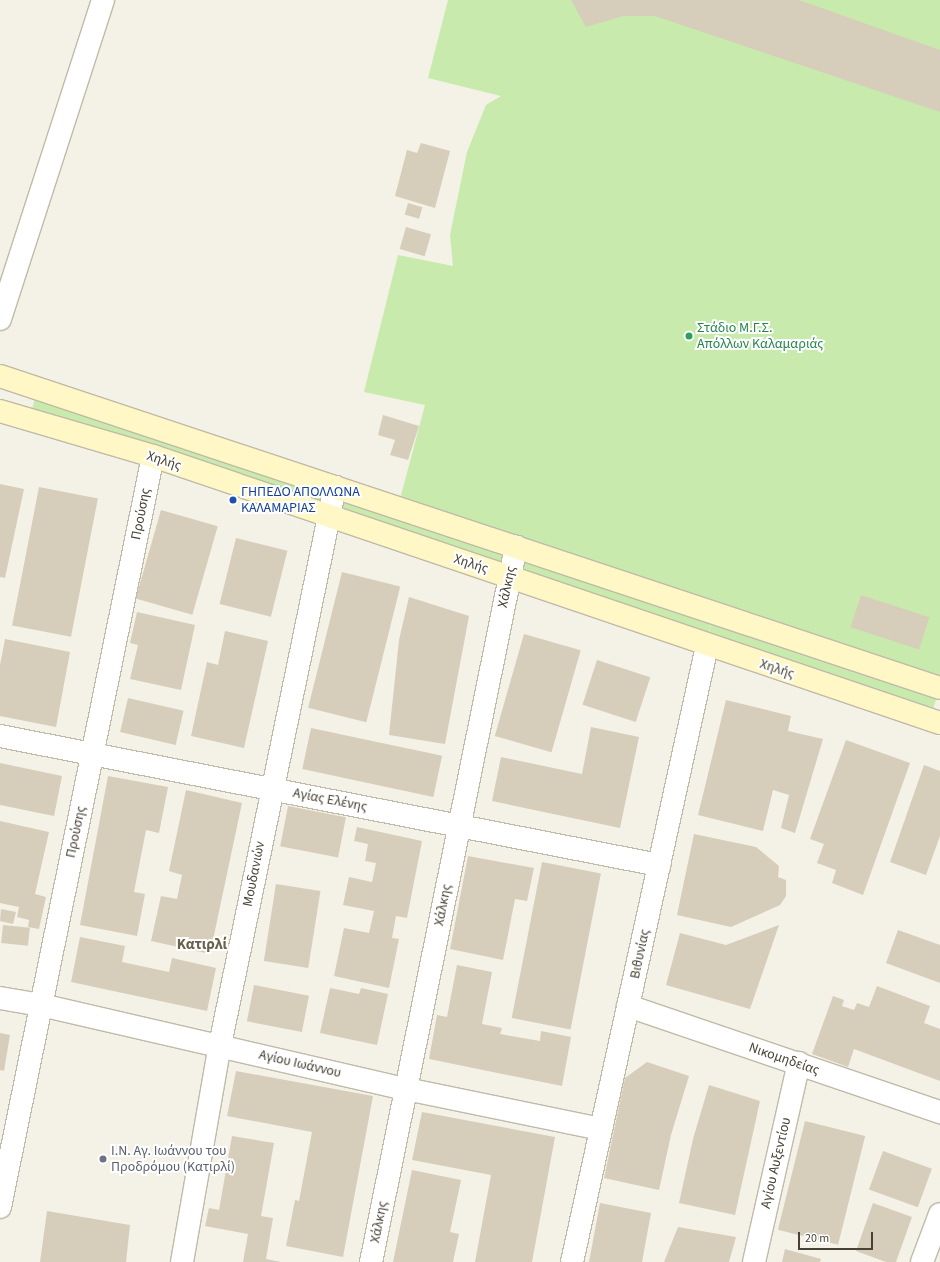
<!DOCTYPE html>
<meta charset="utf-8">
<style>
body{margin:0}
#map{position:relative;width:940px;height:1262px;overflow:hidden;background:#f4f1e6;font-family:"Source Sans 3",sans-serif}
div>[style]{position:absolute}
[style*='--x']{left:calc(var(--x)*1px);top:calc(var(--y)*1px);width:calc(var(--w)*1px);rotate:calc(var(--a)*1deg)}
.green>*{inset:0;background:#c8eaac;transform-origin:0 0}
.building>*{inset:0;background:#d6cebb;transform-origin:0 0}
.roads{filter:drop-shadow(1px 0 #c0baa8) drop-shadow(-1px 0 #c0baa8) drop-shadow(0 1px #c0baa8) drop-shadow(0 -1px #c0baa8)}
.minor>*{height:22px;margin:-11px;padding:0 11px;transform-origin:11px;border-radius:11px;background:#fff}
.secondary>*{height:22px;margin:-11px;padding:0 11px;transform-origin:11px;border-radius:11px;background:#fff7c5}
.dots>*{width:11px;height:11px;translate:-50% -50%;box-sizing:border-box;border:2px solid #fff;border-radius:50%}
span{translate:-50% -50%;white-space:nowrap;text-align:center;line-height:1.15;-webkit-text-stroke:4px #fff;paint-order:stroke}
.leisure-label{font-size:14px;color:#27864d}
.left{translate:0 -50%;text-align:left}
.street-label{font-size:14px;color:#474235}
.transit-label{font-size:14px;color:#164399}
.worship-label{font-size:14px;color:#5b616d}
.neighbourhood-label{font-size:15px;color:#6a614b;font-weight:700}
.scale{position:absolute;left:798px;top:1232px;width:75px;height:18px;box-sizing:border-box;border:2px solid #474235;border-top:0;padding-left:5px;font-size:12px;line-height:14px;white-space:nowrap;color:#474235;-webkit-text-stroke:3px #fff;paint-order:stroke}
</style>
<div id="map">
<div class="green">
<i style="clip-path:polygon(448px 0,940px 0,940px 685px,400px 499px,425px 405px,364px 392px,398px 255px,453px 266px,450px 235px,467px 152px,486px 105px,501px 96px,428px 78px)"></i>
<i style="clip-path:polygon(38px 387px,334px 488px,327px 515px,27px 427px)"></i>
<i style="left:337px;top:489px;width:187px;height:27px;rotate:18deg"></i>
<i style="clip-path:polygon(517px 550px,713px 614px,706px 645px,512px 575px)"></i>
<i style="left:715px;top:613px;width:237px;height:34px;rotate:18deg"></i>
</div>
<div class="building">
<i style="clip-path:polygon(571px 0,799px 0,940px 50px,940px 112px,655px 16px,623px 16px,586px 27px)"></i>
<i style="clip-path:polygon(421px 143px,450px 151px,435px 208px,395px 196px,407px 150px,417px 153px)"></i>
<i style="left:408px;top:203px;width:15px;height:12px;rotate:16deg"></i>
<i style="left:406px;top:227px;width:26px;height:23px;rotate:16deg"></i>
<i style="clip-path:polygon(383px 415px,419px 426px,408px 460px,390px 455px,395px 440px,378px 435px)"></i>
<i style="clip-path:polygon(0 484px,24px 489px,5px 578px,0 577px)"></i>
<i style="left:39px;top:487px;width:60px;height:141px;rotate:11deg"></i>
<i style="left:161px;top:510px;width:59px;height:92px;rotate:16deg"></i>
<i style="left:236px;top:538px;width:53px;height:68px;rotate:14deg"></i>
<i style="left:342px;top:572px;width:60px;height:140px;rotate:14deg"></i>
<i style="left:861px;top:595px;width:72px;height:34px;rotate:18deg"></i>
<i style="clip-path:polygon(409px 597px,469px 616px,445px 744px,389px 735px,399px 640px)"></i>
<i style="clip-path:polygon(137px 612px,195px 625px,181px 690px,130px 679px,138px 645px,130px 643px)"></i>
<i style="clip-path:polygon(225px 631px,268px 641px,244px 748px,191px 736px,207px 662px,218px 665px)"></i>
<i style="left:524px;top:634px;width:59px;height:106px;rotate:16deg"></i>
<i style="clip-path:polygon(5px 639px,70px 652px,56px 727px,0 716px,0 665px)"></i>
<i style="left:597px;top:660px;width:56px;height:47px;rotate:18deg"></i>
<i style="left:128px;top:698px;width:57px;height:35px;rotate:13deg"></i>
<i style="clip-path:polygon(726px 700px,791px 716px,788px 731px,823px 739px,795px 833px,781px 828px,789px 795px,773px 790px,763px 831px,698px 815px)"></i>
<i style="clip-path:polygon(591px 727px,639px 737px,620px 828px,492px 801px,501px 757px,582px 774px)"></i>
<i style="left:311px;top:728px;width:134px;height:42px;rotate:12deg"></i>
<i style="clip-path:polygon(846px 740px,910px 763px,863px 895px,832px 883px,836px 870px,817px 863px,824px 844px,810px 839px)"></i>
<i style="clip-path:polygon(0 763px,62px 776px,54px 816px,0 805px)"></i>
<i style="clip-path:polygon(924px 765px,940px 771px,940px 836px,926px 875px,890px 862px)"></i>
<i style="clip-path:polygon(108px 776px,168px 787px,159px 833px,146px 830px,134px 892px,145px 894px,137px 936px,80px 925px)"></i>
<i style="clip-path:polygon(186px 790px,242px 803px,210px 954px,151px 941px,161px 896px,177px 899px,182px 875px,169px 871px)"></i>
<i style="left:288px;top:806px;width:59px;height:41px;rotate:11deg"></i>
<i style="clip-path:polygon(0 821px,49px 832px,35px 894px,46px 897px,39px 929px,28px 927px,29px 920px,17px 917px,19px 907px,0 903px)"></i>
<i style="clip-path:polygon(357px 827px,422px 841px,407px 918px,396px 916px,392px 938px,399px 939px,389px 988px,334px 976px,344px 928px,369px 933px,374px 911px,343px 905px,349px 877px,372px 882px,376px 863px,365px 861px,368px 844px,354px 841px)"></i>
<i style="clip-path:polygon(694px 834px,756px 847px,779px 866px,778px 877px,786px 880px,786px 896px,780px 905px,731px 927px,677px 915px)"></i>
<i style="clip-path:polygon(468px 856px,534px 868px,527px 901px,515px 899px,503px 960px,450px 949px)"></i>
<i style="left:542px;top:862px;width:60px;height:159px;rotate:11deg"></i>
<i style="left:276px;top:884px;width:45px;height:78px;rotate:9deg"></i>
<i style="clip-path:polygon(1px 909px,16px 912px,13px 924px,0 921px)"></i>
<i style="left:3px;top:925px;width:27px;height:18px;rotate:6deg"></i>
<i style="clip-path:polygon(779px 925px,750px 1009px,666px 985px,680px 933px,726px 945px)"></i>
<i style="clip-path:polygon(898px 930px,940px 945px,940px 983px,886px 963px)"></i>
<i style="clip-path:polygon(80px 937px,125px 946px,122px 962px,169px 972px,172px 958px,216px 968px,207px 1011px,71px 982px)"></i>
<i style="clip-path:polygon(457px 965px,492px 972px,482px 1024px,502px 1028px,500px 1034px,540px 1041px,541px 1031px,571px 1037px,562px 1086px,429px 1059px,437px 1015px,447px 1017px)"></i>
<i style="left:254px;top:985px;width:56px;height:37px;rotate:11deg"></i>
<i style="clip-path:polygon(877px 986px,930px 1006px,924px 1023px,940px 1029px,940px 1081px,854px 1049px,848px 1067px,812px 1054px,833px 996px,844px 1000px,842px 1006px,854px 1010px,857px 1003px,869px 1007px)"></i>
<i style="clip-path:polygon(330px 988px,359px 994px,361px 988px,388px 994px,377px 1045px,320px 1033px)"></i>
<i style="clip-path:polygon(0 1033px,10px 1035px,4px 1071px,0 1070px)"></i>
<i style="clip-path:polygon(647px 1062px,689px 1076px,671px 1135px,659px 1190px,604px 1178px,625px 1078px)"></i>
<i style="clip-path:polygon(236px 1071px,373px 1096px,343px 1257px,286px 1246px,295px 1200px,299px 1201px,312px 1132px,227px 1116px)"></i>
<i style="clip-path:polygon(709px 1085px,760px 1101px,735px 1215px,679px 1203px,693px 1139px)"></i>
<i style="clip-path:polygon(422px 1112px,555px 1137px,532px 1262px,475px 1262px,491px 1175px,412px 1160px)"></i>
<i style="left:805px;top:1121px;width:62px;height:112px;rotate:14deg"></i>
<i style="clip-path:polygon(232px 1136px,274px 1143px,261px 1216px,273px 1218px,266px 1259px,281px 1262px,243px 1262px,248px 1234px,205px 1226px,209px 1208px,219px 1210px)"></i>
<i style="left:883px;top:1151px;width:52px;height:41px;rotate:20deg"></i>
<i style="clip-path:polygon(412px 1170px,461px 1180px,450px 1232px,459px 1234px,453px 1262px,393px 1262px)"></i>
<i style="clip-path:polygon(600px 1203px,651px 1213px,642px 1262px,589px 1262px)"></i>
<i style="clip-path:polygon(873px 1203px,912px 1217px,896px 1262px,886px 1262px,856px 1251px)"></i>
<i style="clip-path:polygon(47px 1211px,130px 1225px,126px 1262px,40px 1262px)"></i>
<i style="clip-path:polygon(678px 1227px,736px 1237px,729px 1262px,664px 1262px)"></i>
<i style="clip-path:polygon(785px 1249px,821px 1259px,820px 1262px,782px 1262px)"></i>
</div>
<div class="roads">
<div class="minor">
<i style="--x:0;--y:319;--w:335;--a:-72.1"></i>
<i style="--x:0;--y:736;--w:672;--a:11.08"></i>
<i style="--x:0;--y:998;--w:42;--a:9.7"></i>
<i style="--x:41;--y:1005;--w:375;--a:13"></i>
<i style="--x:406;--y:1089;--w:199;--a:11.6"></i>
<i style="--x:628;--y:1006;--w:330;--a:18.8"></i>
<i style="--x:0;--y:1207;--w:766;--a:-78.48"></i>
<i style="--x:182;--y:1262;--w:220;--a:-80.1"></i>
<i style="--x:220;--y:1045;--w:570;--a:-78.35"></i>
<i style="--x:371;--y:1262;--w:730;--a:-78.54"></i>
<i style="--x:572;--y:1262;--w:631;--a:-77.64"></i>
<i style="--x:754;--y:1262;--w:204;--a:-77.3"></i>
<i style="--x:922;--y:1262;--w:51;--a:-69.4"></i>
</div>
<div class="secondary">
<i style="--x:0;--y:376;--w:990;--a:18.36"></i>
<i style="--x:0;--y:411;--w:159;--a:16.4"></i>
<i style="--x:153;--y:456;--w:831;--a:18.74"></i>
</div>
</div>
<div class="dots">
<i style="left:689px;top:336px;background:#2e9e5b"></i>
<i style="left:233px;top:500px;background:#1a4fb4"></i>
<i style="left:103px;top:1159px;background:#6b7280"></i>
</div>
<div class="leisure-label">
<span class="left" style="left:697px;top:336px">Στάδιο Μ.Γ.Σ.<br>Απόλλων Καλαμαριάς</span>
</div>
<div class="street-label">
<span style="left:164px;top:461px;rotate:18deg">Χηλής</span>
<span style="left:141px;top:514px;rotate:-79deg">Προύσης</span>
<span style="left:471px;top:564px;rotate:18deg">Χηλής</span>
<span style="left:507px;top:587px;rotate:-78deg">Χάλκης</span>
<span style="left:777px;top:669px;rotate:18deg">Χηλής</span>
<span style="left:330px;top:800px;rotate:11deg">Αγίας Ελένης</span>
<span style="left:76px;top:832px;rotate:-78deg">Προύσης</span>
<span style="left:254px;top:874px;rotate:-79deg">Μουδανιών</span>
<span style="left:443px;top:905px;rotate:-79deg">Χάλκης</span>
<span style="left:640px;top:954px;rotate:-78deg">Βιθυνίας</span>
<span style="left:784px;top:1059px;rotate:19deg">Νικομηδείας</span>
<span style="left:300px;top:1064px;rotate:13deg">Αγίου Ιωάννου</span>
<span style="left:776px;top:1163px;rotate:-77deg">Αγίου Αυξεντίου</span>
<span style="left:379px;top:1222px;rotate:-79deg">Χάλκης</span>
</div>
<div class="transit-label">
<span class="left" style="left:241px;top:500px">ΓΗΠΕΔΟ ΑΠΟΛΛΩΝΑ<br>ΚΑΛΑΜΑΡΙΑΣ</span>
</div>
<div class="worship-label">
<span class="left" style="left:111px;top:1159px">Ι.Ν. Αγ. Ιωάννου του<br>Προδρόμου (Κατιρλί)</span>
</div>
<div class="neighbourhood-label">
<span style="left:202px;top:945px">Κατιρλί</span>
</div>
<div class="scale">20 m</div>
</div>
